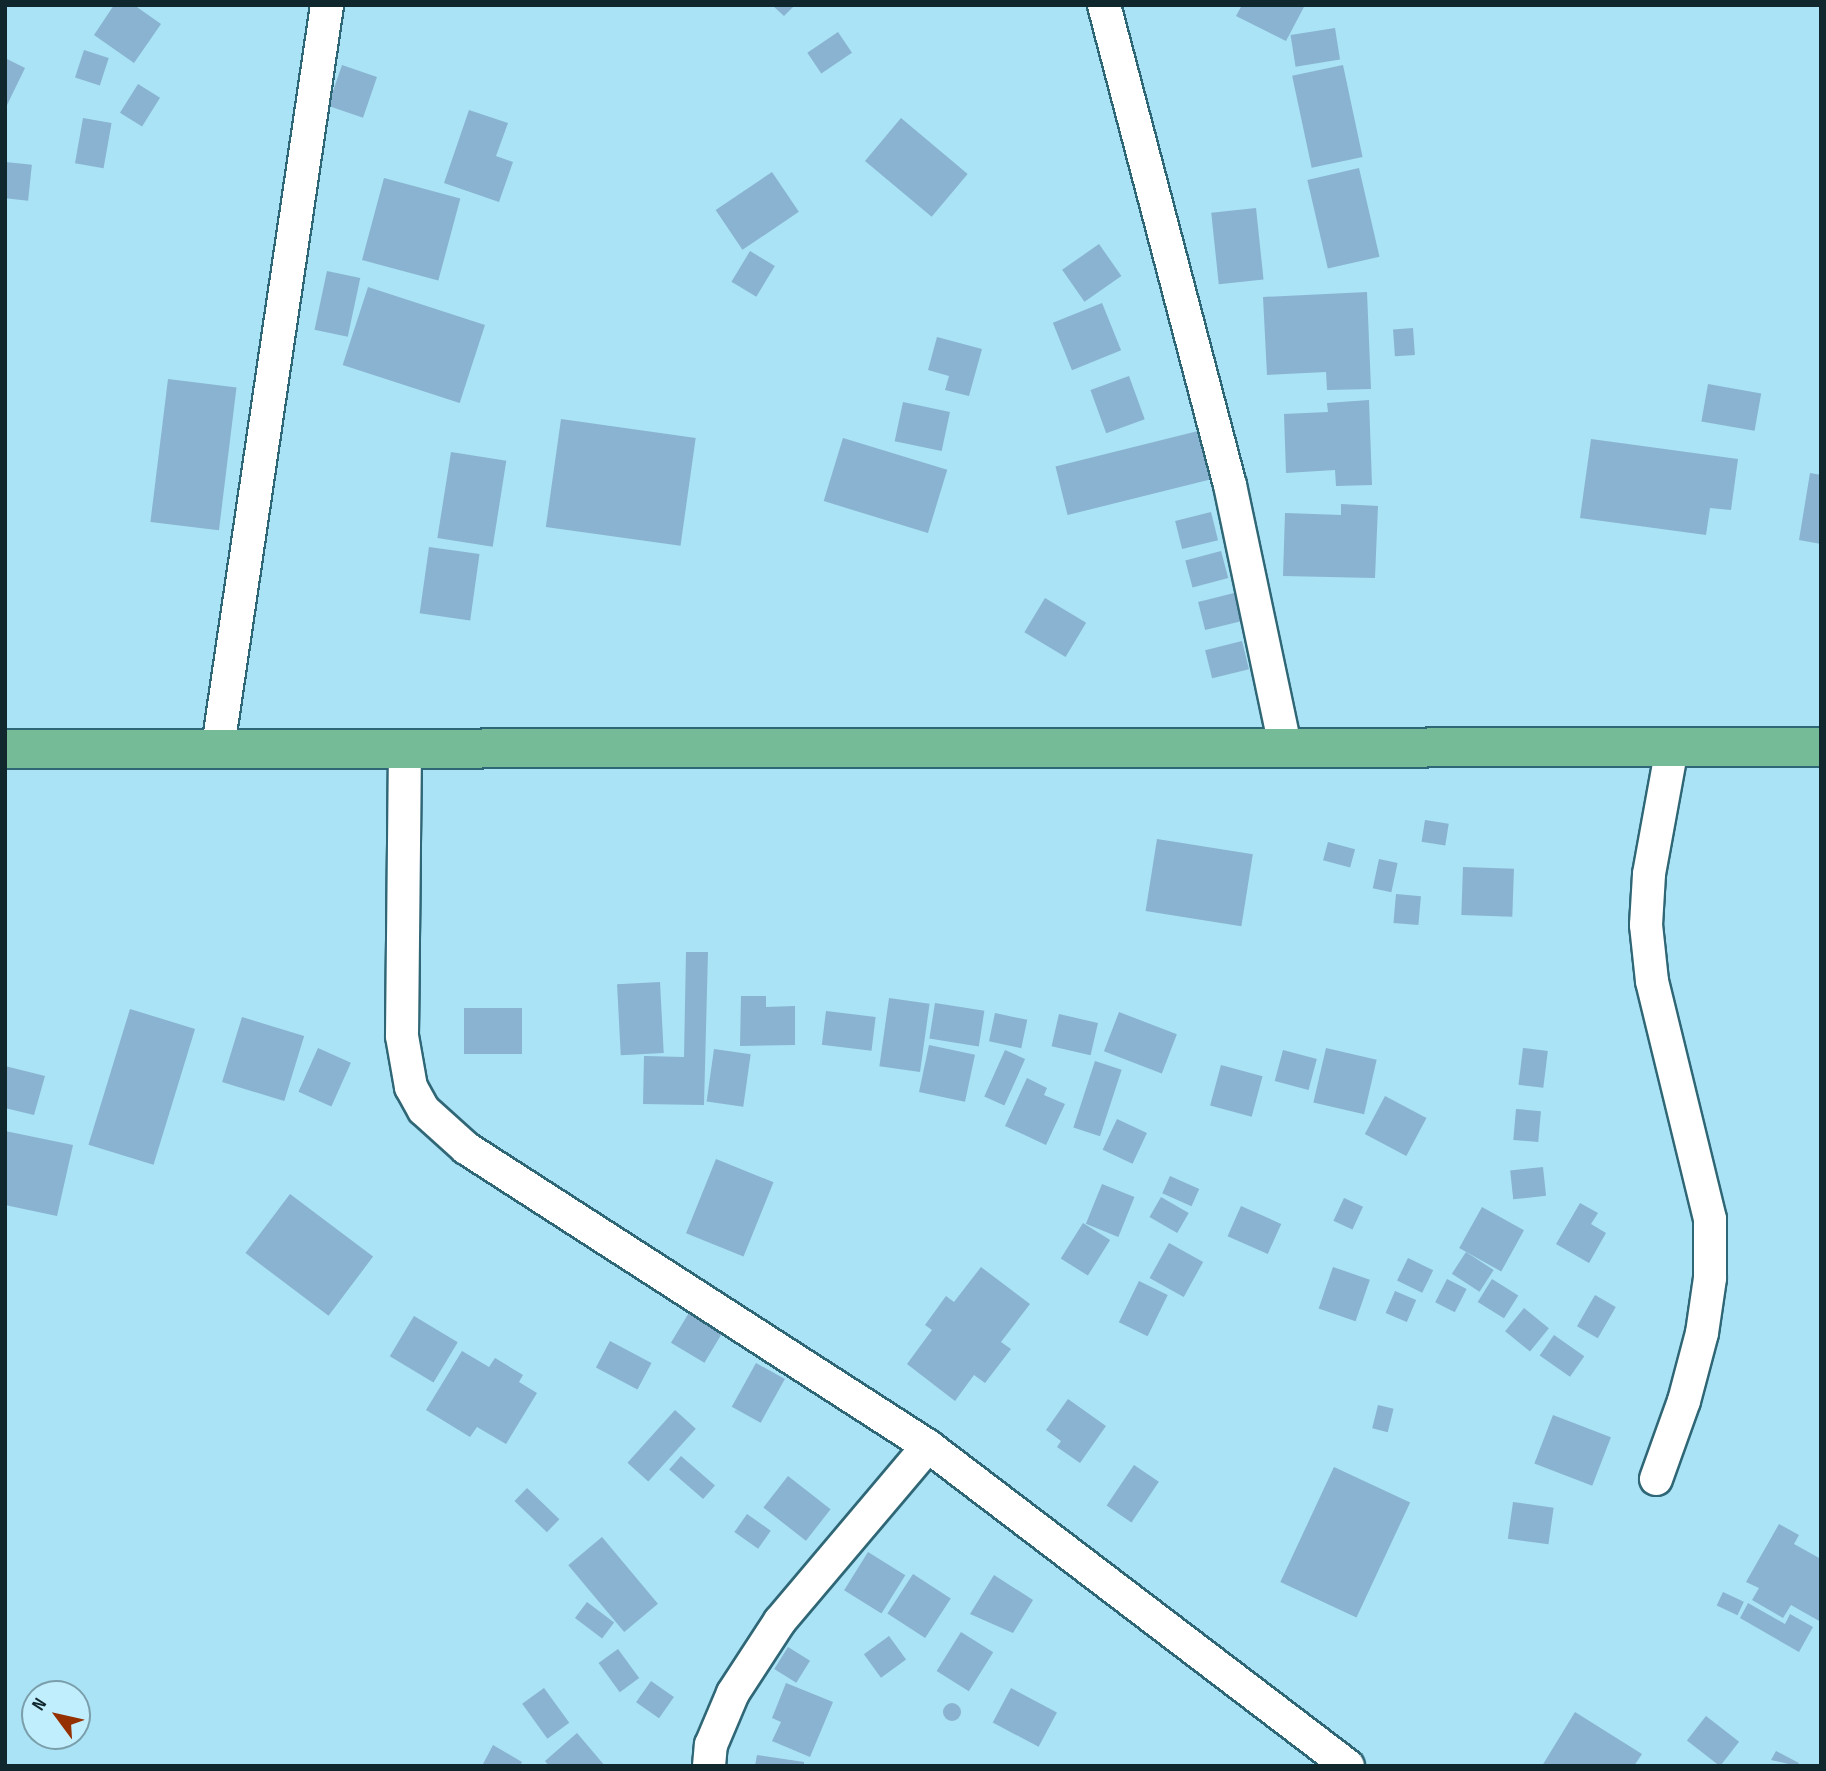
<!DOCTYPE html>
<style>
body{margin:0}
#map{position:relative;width:1826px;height:1771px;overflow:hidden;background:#aae3f5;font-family:"Sofia Sans Condensed",sans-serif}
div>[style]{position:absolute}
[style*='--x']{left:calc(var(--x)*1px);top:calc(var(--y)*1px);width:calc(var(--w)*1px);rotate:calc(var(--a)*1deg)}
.building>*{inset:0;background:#89b3d1;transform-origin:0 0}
.round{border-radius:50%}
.roads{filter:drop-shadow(2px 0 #306777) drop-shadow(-2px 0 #306777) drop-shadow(0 2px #306777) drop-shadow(0 -2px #306777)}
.minor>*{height:32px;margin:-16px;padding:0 16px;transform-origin:16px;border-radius:16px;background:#fff}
.trunk>*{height:38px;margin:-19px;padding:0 19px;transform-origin:19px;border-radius:19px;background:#76bb98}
span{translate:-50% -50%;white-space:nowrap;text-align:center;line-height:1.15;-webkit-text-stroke:5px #c1eefd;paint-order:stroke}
.frame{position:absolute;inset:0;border:7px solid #10272d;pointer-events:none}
.north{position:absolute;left:21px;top:1680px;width:70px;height:70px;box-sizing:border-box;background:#c1eefd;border:2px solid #7a9eaa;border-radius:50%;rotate:303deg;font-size:19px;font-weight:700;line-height:28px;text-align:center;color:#10272d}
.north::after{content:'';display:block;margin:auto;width:24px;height:32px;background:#953000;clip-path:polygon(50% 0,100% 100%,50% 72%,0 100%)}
</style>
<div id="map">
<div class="building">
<i style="clip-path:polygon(114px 5px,134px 5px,161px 24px,134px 63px,94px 35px)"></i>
<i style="clip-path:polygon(772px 5px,795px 5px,784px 16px)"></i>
<i style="clip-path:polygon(1242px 5px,1305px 5px,1286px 41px,1236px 16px)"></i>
<i style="left:1335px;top:28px;width:32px;height:45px;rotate:81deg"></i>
<i style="left:838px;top:32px;width:25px;height:37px;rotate:56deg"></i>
<i style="left:84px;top:50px;width:26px;height:29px;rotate:18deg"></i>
<i style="clip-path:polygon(5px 58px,25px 68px,7px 105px,5px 104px)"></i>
<i style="left:342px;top:65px;width:37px;height:43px;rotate:19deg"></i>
<i style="left:1343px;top:65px;width:94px;height:52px;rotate:78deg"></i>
<i style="left:138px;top:84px;width:26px;height:34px;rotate:32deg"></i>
<i style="clip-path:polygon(469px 110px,508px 123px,496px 156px,513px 162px,499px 202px,444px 183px)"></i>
<i style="left:83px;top:118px;width:29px;height:46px;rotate:10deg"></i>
<i style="left:901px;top:118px;width:87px;height:56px;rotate:40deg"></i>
<i style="left:5px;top:162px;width:27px;height:36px;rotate:6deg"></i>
<i style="left:1359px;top:168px;width:91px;height:53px;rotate:77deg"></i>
<i style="left:772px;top:172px;width:48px;height:68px;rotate:56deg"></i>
<i style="left:384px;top:178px;width:79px;height:85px;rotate:15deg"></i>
<i style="left:1256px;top:208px;width:72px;height:45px;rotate:84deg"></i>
<i style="left:1099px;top:244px;width:39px;height:45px;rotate:55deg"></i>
<i style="left:750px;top:251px;width:29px;height:36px;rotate:31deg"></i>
<i style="left:327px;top:271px;width:34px;height:60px;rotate:12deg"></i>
<i style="left:368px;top:287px;width:123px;height:82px;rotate:18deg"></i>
<i style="clip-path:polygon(1367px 292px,1371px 389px,1327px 390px,1326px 372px,1267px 375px,1263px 297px)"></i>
<i style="left:1102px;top:303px;width:51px;height:53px;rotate:68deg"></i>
<i style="left:1413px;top:328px;width:27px;height:20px;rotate:86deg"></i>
<i style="clip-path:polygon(937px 337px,982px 349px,969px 396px,945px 390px,949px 376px,928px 370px)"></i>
<i style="left:1129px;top:376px;width:46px;height:41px;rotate:70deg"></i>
<i style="left:168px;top:379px;width:69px;height:144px;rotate:7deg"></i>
<i style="left:1708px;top:384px;width:54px;height:38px;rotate:10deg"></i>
<i style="clip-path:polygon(1369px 400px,1372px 485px,1336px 486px,1335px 470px,1286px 473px,1284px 414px,1328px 412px,1327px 403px)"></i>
<i style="left:903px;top:402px;width:48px;height:40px;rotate:12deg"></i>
<i style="left:561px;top:419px;width:136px;height:109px;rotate:8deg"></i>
<i style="left:1202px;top:430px;width:50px;height:151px;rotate:76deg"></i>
<i style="left:843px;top:438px;width:109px;height:66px;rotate:17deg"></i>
<i style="clip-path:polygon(1591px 439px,1738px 459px,1731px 510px,1710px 508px,1706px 535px,1580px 518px)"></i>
<i style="left:451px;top:452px;width:56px;height:87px;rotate:9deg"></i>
<i style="clip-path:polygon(1810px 473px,1821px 475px,1821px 544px,1799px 540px)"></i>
<i style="clip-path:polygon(1341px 504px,1378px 506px,1375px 578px,1283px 576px,1285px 513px,1341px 515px)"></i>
<i style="left:1211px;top:512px;width:29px;height:37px;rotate:76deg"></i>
<i style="left:429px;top:547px;width:51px;height:67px;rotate:8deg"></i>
<i style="left:1221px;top:551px;width:28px;height:37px;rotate:75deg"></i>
<i style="left:1234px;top:593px;width:29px;height:37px;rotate:76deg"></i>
<i style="left:1045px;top:598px;width:48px;height:40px;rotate:31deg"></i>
<i style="left:1242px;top:641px;width:29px;height:38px;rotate:76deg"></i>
<i style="left:1425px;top:820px;width:24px;height:22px;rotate:9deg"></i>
<i style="left:1157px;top:839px;width:97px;height:73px;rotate:9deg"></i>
<i style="left:1328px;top:842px;width:28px;height:19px;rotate:15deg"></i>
<i style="left:1379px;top:859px;width:19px;height:30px;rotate:12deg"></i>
<i style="left:1463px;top:867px;width:51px;height:48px;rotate:2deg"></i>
<i style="left:1396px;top:894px;width:25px;height:29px;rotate:5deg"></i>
<i style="clip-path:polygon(686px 952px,708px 952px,704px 1105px,643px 1104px,644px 1056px,684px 1057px)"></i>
<i style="left:660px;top:982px;width:71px;height:43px;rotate:87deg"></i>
<i style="clip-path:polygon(741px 996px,766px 996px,766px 1007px,795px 1006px,795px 1045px,740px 1046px)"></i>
<i style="left:889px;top:998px;width:41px;height:69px;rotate:8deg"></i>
<i style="left:935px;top:1003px;width:50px;height:36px;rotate:9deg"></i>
<i style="left:464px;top:1008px;width:58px;height:46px"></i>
<i style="left:130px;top:1009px;width:68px;height:142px;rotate:17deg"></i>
<i style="left:826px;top:1011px;width:50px;height:34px;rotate:7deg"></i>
<i style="left:1119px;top:1012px;width:62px;height:42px;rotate:21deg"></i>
<i style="left:995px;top:1013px;width:33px;height:29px;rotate:12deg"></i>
<i style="left:1059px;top:1014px;width:40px;height:33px;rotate:13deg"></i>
<i style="left:242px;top:1017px;width:65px;height:68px;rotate:17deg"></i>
<i style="left:929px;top:1045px;width:47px;height:48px;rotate:12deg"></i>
<i style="left:318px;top:1048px;width:36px;height:48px;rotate:24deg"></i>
<i style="left:1326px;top:1048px;width:52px;height:56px;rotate:13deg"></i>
<i style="left:1523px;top:1048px;width:25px;height:37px;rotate:7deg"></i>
<i style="left:714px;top:1049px;width:37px;height:53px;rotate:8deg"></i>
<i style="left:1005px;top:1050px;width:22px;height:51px;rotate:24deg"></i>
<i style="left:1283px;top:1050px;width:35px;height:32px;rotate:15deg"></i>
<i style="left:1095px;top:1061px;width:28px;height:70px;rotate:18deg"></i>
<i style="left:1221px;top:1065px;width:43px;height:42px;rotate:15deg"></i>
<i style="clip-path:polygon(5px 1066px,45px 1076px,34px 1115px,5px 1108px)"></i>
<i style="clip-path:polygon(1027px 1078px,1047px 1088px,1044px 1095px,1065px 1104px,1046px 1145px,1005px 1126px)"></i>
<i style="left:1385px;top:1096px;width:47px;height:43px;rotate:28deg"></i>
<i style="left:1516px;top:1109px;width:25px;height:31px;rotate:5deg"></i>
<i style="left:1117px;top:1119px;width:33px;height:34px;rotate:25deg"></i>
<i style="clip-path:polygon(5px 1131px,73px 1145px,57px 1216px,5px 1205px)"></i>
<i style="left:716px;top:1159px;width:62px;height:80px;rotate:22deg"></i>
<i style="left:1543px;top:1167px;width:29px;height:33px;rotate:84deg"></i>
<i style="left:1170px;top:1176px;width:32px;height:19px;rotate:24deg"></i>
<i style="left:1102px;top:1184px;width:35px;height:43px;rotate:22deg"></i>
<i style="left:290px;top:1194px;width:104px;height:74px;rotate:37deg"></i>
<i style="left:1161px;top:1197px;width:32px;height:23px;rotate:30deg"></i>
<i style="left:1344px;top:1198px;width:21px;height:25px;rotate:25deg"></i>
<i style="clip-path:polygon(1580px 1203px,1598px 1213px,1591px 1224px,1606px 1233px,1589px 1263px,1556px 1244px)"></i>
<i style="left:1241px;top:1206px;width:44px;height:33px;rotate:24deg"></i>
<i style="left:1482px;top:1207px;width:48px;height:47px;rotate:29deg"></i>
<i style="left:1083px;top:1223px;width:32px;height:42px;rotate:32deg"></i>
<i style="left:1169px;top:1243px;width:39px;height:40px;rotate:29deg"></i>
<i style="left:1466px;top:1252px;width:33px;height:26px;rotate:33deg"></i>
<i style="left:1408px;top:1258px;width:28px;height:25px;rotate:26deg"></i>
<i style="clip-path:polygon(981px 1267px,1030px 1304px,1001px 1342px,1011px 1349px,985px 1383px,974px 1375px,955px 1401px,907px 1364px,932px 1330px,925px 1325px,946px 1296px,954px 1302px)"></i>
<i style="left:1333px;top:1267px;width:39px;height:44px;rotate:19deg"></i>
<i style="left:1447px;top:1279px;width:22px;height:26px;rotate:27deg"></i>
<i style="left:1492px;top:1279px;width:31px;height:27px;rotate:32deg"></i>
<i style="left:1139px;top:1281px;width:32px;height:46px;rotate:26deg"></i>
<i style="left:1395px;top:1291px;width:23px;height:24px;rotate:23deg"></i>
<i style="left:1595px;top:1295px;width:24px;height:36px;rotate:30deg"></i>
<i style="left:1524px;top:1308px;width:32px;height:30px;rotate:39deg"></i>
<i style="left:690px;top:1311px;width:39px;height:37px;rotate:31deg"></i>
<i style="left:414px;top:1316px;width:51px;height:47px;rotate:31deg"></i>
<i style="left:1554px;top:1335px;width:37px;height:25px;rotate:35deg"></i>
<i style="left:610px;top:1341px;width:47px;height:30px;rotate:28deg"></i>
<i style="clip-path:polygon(462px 1351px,489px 1367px,495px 1358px,523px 1375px,519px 1382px,537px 1393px,506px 1444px,477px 1427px,470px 1437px,426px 1410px)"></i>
<i style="left:756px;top:1363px;width:33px;height:50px;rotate:29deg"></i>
<i style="clip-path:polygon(1068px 1399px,1106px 1426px,1080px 1463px,1057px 1447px,1061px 1441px,1046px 1430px)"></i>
<i style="left:1378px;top:1405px;width:16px;height:24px;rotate:14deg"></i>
<i style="left:675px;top:1410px;width:28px;height:71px;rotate:42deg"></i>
<i style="left:1553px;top:1415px;width:62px;height:52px;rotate:21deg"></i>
<i style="left:681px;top:1456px;width:45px;height:18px;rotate:41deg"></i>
<i style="left:1134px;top:1465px;width:30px;height:49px;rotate:34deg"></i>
<i style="left:1334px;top:1467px;width:84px;height:127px;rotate:25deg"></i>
<i style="left:788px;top:1476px;width:54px;height:40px;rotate:38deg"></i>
<i style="left:527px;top:1488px;width:45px;height:18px;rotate:44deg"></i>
<i style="left:1513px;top:1502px;width:41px;height:37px;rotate:8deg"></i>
<i style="left:747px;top:1514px;width:29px;height:22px;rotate:35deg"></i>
<i style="clip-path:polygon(1779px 1524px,1799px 1535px,1794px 1544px,1821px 1559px,1821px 1622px,1791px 1605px,1783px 1618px,1752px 1600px,1759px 1588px,1746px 1582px)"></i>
<i style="left:602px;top:1537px;width:87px;height:44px;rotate:50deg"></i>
<i style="left:868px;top:1552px;width:44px;height:45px;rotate:32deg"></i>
<i style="left:913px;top:1574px;width:45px;height:47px;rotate:33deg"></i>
<i style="clip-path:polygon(994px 1575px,1033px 1600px,1013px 1633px,970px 1614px)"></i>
<i style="left:1723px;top:1592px;width:23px;height:15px;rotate:25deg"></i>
<i style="left:587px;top:1602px;width:34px;height:20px;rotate:37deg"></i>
<i style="clip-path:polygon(1748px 1603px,1785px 1624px,1790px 1614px,1813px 1627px,1799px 1652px,1740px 1618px)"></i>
<i style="left:961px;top:1632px;width:38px;height:46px;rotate:32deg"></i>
<i style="left:889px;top:1636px;width:29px;height:31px;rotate:54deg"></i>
<i style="left:788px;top:1647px;width:26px;height:26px;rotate:32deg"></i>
<i style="left:618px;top:1649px;width:36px;height:24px;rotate:54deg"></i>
<i style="left:651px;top:1681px;width:28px;height:26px;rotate:35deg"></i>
<i style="clip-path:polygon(786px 1683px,833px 1702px,810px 1757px,772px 1741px,781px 1722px,772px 1718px)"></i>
<i style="left:544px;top:1688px;width:43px;height:27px;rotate:54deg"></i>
<i style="left:1011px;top:1688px;width:52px;height:39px;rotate:28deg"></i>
<i class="round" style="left:943px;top:1703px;width:18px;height:18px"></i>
<i style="clip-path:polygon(1575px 1712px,1642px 1754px,1634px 1766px,1542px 1766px)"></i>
<i style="left:1706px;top:1716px;width:42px;height:31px;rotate:38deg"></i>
<i style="clip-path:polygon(577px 1733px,605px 1766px,549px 1766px,545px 1761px)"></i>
<i style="clip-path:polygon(493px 1745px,522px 1762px,520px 1766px,482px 1766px)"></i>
<i style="clip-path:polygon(1776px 1751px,1799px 1763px,1797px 1766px,1771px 1760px)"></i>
<i style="clip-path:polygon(757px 1755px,804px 1762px,804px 1766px,755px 1766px)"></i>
</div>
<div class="roads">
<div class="minor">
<i style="--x:1104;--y:5;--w:496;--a:75.3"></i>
<i style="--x:1230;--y:485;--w:267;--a:78.1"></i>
<i style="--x:218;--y:747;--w:750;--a:-81.64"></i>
<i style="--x:405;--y:748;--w:288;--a:90.6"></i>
<i style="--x:402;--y:1036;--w:52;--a:80"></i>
<i style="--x:411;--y:1087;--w:26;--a:61"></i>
<i style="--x:424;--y:1110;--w:57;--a:42.1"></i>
<i style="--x:466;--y:1148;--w:550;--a:32.82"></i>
<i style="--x:928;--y:1446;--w:528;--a:37.3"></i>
<i style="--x:1656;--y:1479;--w:83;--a:-70.3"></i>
<i style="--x:1684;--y:1401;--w:70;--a:-75.2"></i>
<i style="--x:1702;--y:1333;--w:56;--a:-81.7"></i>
<i style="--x:1710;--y:1278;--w:59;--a:-90"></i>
<i style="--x:1710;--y:1219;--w:245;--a:-103.7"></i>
<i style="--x:1652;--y:981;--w:56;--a:-96.1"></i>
<i style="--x:1646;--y:925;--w:51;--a:-86.6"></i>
<i style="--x:1649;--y:874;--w:129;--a:-79.7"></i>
<i style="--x:709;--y:1766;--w:21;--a:-85"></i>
<i style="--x:711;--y:1745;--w:56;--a:-67.1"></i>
<i style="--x:733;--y:1693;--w:86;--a:-56.9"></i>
<i style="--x:780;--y:1621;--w:229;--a:-49.8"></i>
</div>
<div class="trunk">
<i style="--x:5;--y:749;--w:1816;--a:-0.06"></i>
</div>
</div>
<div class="frame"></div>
<div class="north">N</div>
</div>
